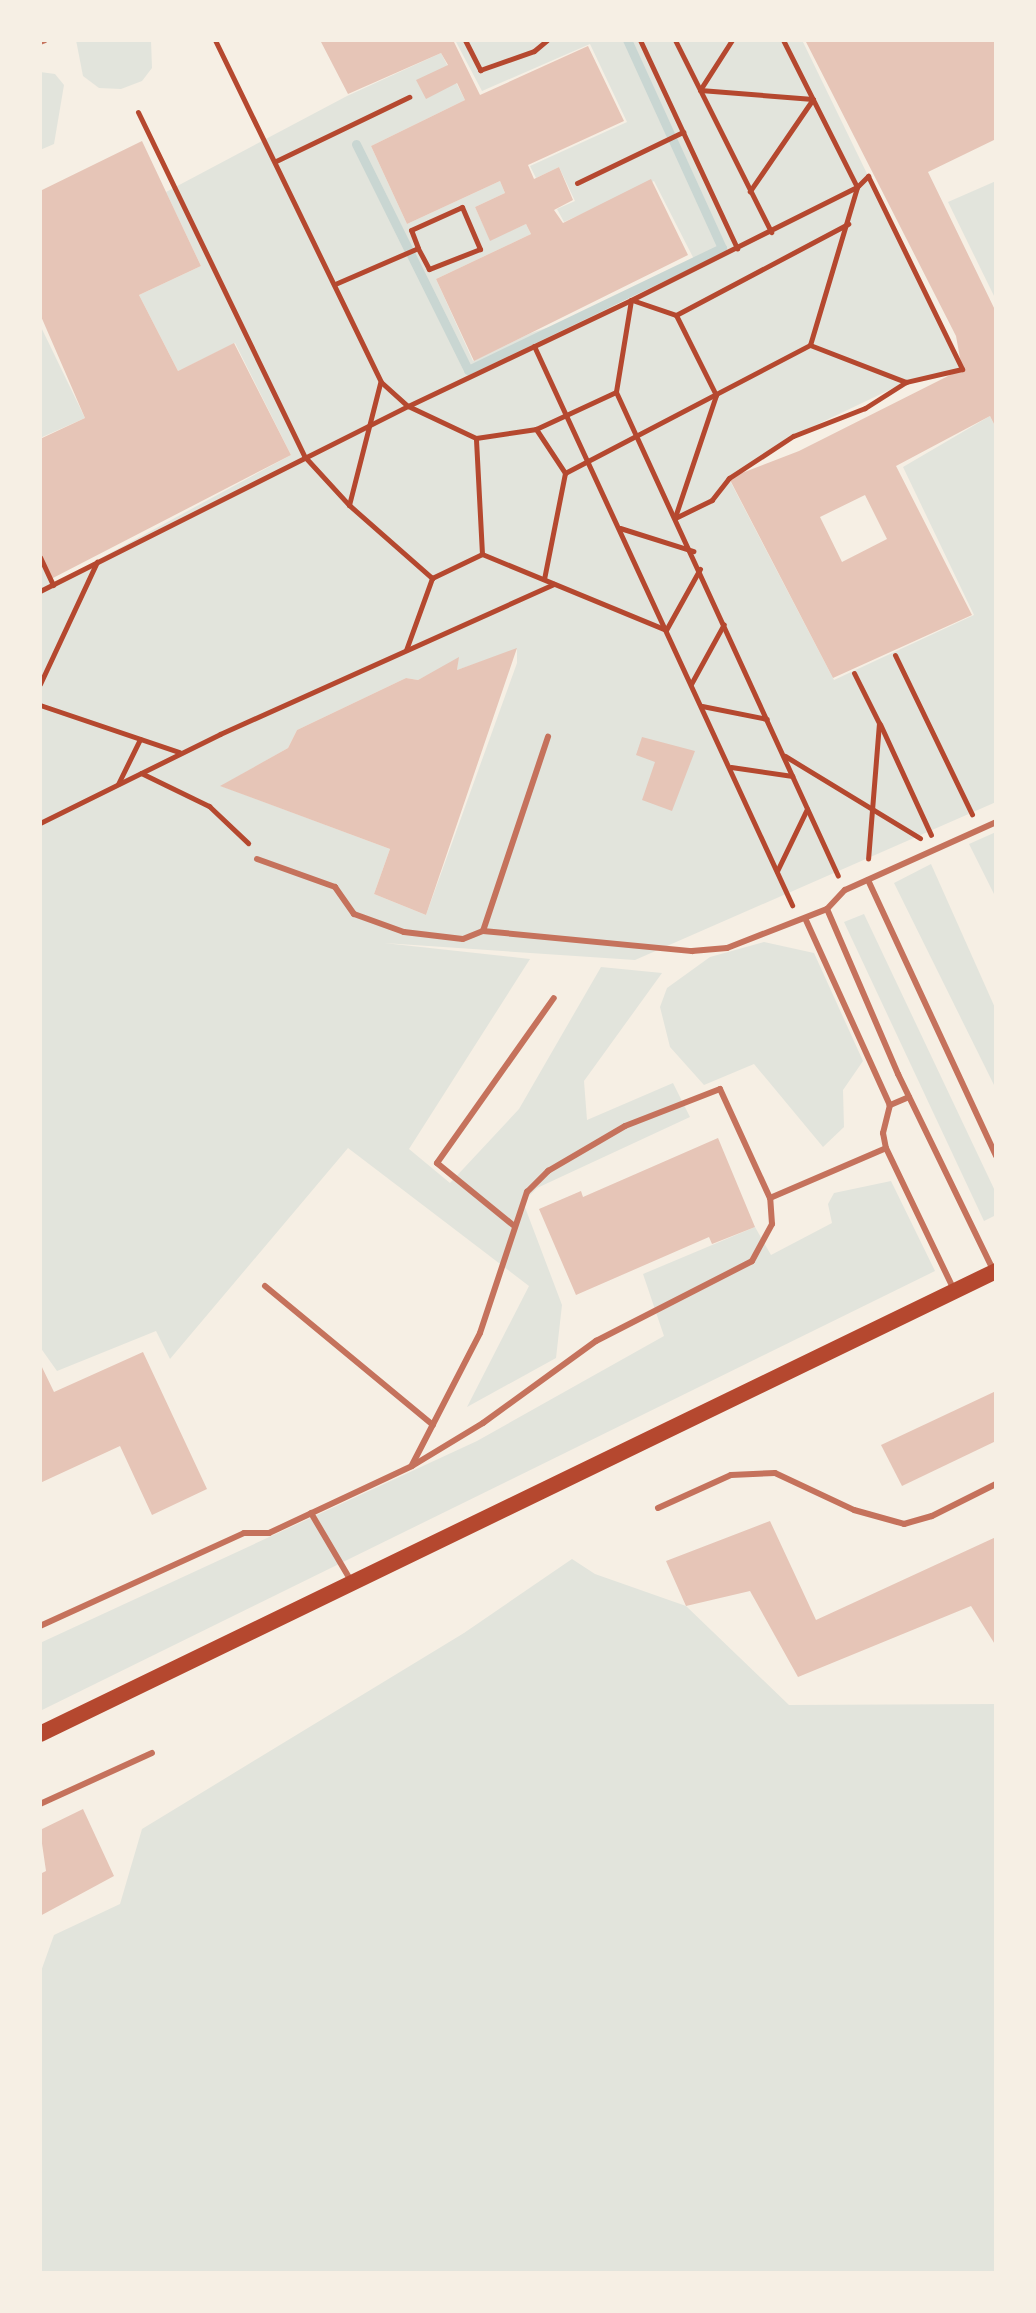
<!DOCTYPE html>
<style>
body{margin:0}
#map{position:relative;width:1036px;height:2313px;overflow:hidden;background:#f6efe4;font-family:Quicksand,sans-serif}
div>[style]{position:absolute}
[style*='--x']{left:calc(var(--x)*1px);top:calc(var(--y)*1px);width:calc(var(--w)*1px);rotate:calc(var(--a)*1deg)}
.green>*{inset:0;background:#e2e4dc}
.stream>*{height:9px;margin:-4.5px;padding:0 4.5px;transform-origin:4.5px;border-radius:4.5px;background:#c9d6d2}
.building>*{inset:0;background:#e6c5b7}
.path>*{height:5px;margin:-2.5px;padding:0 2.5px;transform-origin:2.5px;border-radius:2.5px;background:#b5482f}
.service>*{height:6px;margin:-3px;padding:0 3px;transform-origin:3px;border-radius:3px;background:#c5725c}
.secondary>*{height:16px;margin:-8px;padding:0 8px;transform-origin:8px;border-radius:8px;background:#b5482f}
span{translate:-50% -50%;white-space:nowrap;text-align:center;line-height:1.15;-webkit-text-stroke:8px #f6efe4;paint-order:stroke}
.frame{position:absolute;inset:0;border:42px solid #f6efe4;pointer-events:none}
</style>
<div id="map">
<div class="green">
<i style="clip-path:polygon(76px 40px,151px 40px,152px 68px,142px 81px,121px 89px,99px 88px,83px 76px)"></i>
<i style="clip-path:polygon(evenodd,455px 40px,802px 40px,962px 369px,906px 382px,793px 436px,729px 479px,834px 680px,974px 615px,903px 467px,990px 416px,996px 428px,996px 802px,635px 960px,384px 943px,530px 959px,409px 1149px,450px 1183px,519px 1109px,601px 967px,662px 973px,584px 1081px,587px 1120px,673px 1083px,690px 1117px,537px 1188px,523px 1202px,562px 1305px,556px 1358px,467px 1407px,529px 1286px,348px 1148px,170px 1359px,156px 1331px,57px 1371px,40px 1347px,40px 556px,53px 584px,291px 455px,235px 343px,178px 371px,139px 295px,201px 266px,166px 192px,347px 96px,441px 53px,465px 100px,371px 146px,407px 224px,500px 181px,505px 193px,475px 207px,490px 240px,526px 224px,531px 234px,436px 279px,473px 361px,531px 333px,632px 300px,698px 267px,654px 181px,564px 222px,557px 209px,575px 201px,559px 167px,536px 178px,530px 166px,627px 122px,590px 44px,482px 91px,455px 40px,517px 649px,517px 663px,426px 915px,374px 894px,390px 849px,221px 786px,288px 748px,297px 730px,406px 678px,418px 680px,458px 659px,457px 670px,517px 649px)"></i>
<i style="clip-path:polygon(40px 72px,55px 74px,64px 85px,54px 144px,40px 150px)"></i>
<i style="clip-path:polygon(996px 181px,996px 300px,948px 202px)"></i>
<i style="clip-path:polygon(40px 325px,85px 418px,40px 438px)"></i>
<i style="clip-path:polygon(996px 832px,996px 898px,969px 844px)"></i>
<i style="clip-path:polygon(931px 864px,996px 1010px,996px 1089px,894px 883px)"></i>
<i style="clip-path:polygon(864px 914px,996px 1193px,996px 1215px,984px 1221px,844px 922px)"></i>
<i style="clip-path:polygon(764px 942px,814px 953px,863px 1061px,843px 1090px,844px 1127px,823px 1147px,754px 1064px,704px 1085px,670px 1047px,660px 1007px,667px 988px,710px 957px)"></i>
<i style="clip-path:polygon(891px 1181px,935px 1271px,40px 1711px,40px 1643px,477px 1441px,664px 1336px,643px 1274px,755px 1227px,771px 1255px,832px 1223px,828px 1204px,834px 1193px)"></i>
<i style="clip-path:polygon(572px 1559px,595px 1574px,686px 1606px,789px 1705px,996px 1704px,996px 2273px,40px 2273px,40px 1974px,54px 1935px,120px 1904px,142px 1829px,464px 1633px)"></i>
</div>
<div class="stream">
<i style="--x:356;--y:144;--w:252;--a:63.6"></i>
<i style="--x:468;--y:370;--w:282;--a:-25.7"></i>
<i style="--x:722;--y:248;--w:229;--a:-114.5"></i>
</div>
<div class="building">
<i style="clip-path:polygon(320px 40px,453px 40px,480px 95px,588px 46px,624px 121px,528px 165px,534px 179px,559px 167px,573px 200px,554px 210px,563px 223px,651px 179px,688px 255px,474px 361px,436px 279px,531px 234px,526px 224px,490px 241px,475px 207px,505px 193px,500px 181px,407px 224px,371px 146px,465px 100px,457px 83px,426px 99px,416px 80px,448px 65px,441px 53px,348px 94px)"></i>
<i style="clip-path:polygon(evenodd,805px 40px,996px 40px,996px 139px,928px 172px,996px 312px,996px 428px,990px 416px,896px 466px,972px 615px,833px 678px,729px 478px,799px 451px,962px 369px,956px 336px,805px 40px,865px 495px,887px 539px,842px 562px,820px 517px,865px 495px)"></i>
<i style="clip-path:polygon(142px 141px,201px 266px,139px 295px,178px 371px,234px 343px,291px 455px,51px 579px,40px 555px,40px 439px,85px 418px,40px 314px,40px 191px)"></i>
<i style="clip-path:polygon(517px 648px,426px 915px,374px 894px,390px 849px,220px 786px,288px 748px,297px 730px,406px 678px,418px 680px,459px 657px,457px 670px)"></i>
<i style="clip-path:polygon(642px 737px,695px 751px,672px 811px,642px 800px,655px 762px,636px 755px)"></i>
<i style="clip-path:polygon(718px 1138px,755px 1227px,712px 1244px,709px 1237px,576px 1295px,539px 1209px,581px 1191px,583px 1197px)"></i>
<i style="clip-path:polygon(143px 1352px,207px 1489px,152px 1515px,120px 1446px,40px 1483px,40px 1363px,54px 1392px)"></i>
<i style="clip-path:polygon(996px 1391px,996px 1441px,902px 1486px,881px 1445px)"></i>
<i style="clip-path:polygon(770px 1521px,816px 1620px,996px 1537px,996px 1646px,971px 1606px,798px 1677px,750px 1591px,686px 1606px,666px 1561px)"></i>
<i style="clip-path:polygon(83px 1809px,114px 1876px,40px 1916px,40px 1874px,46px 1871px,40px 1830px)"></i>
</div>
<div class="path">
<i style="--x:215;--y:40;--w:380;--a:64.1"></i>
<i style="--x:381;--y:382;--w:36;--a:42"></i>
<i style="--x:408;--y:406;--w:247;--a:-25.4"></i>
<i style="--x:631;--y:300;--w:93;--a:99.3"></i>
<i style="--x:616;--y:392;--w:532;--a:65.36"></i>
<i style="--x:465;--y:40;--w:34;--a:63"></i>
<i style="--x:480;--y:70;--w:57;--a:-19.4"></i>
<i style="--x:534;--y:51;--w:17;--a:-40"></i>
<i style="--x:640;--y:40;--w:230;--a:65"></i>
<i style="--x:675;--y:40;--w:215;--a:63.4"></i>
<i style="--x:732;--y:40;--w:59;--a:122.6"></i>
<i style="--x:700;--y:90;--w:113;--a:4.6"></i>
<i style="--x:813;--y:99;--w:112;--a:124.4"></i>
<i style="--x:138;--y:112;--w:383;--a:64.2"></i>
<i style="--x:305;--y:457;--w:65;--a:47.5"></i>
<i style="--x:349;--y:505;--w:111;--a:41.3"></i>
<i style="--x:432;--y:578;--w:55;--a:-25.6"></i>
<i style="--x:482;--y:554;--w:199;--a:22.4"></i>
<i style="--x:666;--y:630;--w:70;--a:-60.9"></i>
<i style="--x:276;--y:161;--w:148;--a:-25.7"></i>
<i style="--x:577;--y:183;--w:118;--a:-25.7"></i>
<i style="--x:335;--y:284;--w:90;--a:-23.4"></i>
<i style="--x:418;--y:248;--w:19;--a:-111"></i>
<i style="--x:411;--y:230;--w:56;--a:-24.3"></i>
<i style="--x:462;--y:207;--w:46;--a:66.8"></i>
<i style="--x:480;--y:249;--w:55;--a:158.6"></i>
<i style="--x:429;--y:269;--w:24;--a:-118"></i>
<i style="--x:631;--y:300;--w:253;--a:-26.6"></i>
<i style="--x:857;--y:187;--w:16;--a:-45"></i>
<i style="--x:868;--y:176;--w:215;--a:64"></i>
<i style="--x:962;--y:369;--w:57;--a:166.9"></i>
<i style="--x:906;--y:382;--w:49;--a:147.6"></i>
<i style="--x:865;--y:408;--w:77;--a:158.7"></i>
<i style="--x:793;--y:436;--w:77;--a:146.7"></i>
<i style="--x:729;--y:478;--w:28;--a:128"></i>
<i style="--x:712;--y:500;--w:41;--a:154.1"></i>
<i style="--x:632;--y:300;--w:46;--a:18.8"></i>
<i style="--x:676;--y:315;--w:195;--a:-27.9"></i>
<i style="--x:810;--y:345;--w:103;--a:21.1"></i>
<i style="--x:534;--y:346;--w:616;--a:65.22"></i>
<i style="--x:536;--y:429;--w:88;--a:-24.8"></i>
<i style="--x:565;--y:473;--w:276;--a:-27.6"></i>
<i style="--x:810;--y:345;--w:165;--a:-73.4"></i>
<i style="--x:857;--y:187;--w:165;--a:-116.7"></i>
<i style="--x:349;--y:505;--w:126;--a:-75.7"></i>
<i style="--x:675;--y:517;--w:129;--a:-71.4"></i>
<i style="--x:716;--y:395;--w:89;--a:-116.6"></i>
<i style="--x:620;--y:528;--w:77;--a:17.5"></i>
<i style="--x:482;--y:554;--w:116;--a:-93"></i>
<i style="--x:476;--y:438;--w:61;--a:-8.5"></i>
<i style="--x:536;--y:429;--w:53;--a:56.6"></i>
<i style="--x:565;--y:473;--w:108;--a:101.2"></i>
<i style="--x:40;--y:557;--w:31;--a:65"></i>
<i style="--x:40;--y:591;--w:412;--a:-26.7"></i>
<i style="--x:408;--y:406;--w:75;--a:25.2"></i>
<i style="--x:406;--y:650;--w:77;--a:-70.1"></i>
<i style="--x:895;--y:655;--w:177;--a:64.2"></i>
<i style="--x:854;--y:673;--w:56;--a:63.4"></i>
<i style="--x:879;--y:723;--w:136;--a:94.6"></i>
<i style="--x:40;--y:684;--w:135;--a:-65"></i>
<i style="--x:691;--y:684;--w:68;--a:-61.2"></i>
<i style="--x:40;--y:705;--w:147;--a:18.7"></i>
<i style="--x:702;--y:706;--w:66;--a:11.3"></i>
<i style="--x:880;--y:724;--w:122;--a:65.3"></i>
<i style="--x:785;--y:756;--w:158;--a:31.3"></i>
<i style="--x:731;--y:767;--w:62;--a:8.4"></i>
<i style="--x:141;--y:773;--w:76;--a:25.9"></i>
<i style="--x:209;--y:806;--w:54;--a:43.5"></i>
<i style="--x:118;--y:784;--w:50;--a:-63.9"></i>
<i style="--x:40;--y:823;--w:201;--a:-26.3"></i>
<i style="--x:220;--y:734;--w:366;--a:-24.2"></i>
<i style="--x:777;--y:871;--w:69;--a:-64.2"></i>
</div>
<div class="service">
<i style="--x:40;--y:42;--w:5;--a:-22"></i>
<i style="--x:257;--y:859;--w:83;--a:19.7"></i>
<i style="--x:335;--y:887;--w:33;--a:55"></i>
<i style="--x:354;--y:914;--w:53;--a:19.8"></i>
<i style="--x:404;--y:932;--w:59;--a:6.8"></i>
<i style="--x:463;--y:939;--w:22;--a:-22"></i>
<i style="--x:483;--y:931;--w:210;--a:5.5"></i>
<i style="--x:692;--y:951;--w:35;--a:-5"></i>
<i style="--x:727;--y:948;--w:107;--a:-21.3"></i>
<i style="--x:827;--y:909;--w:26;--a:-47"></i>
<i style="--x:845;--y:890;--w:166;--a:-24.2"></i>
<i style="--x:868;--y:880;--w:304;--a:65.1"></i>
<i style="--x:827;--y:909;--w:180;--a:66.7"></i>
<i style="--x:898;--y:1074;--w:220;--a:64.1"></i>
<i style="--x:805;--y:918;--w:205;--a:65.6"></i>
<i style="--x:483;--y:931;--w:205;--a:-71.5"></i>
<i style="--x:909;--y:1097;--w:21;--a:157"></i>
<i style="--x:890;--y:1105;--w:29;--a:104"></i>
<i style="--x:883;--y:1133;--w:15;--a:79"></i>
<i style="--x:886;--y:1148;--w:155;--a:64.4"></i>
<i style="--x:513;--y:1225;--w:98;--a:-140.8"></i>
<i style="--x:437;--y:1163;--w:202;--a:-54.7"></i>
<i style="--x:265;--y:1286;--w:218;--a:39.6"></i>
<i style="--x:412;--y:1465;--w:148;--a:-62.7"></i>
<i style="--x:480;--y:1333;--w:149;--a:-71.6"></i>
<i style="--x:527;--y:1192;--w:30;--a:-45"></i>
<i style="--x:548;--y:1171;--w:89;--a:-30.3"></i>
<i style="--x:625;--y:1126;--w:102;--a:-21.3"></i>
<i style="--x:720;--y:1089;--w:120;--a:65.4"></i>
<i style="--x:770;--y:1198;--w:126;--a:-23.3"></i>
<i style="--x:658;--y:1508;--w:80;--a:-24.3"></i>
<i style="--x:731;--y:1475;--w:44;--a:-2.6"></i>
<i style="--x:775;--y:1473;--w:87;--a:25.1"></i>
<i style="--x:854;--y:1510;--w:52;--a:15.6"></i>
<i style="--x:904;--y:1524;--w:29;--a:-16"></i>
<i style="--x:932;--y:1516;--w:72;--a:-26.6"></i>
<i style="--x:311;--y:1513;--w:79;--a:59.5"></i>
<i style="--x:40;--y:1626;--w:224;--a:-24.5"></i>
<i style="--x:244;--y:1533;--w:25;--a:0"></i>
<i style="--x:269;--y:1533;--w:158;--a:-25.1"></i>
<i style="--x:412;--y:1466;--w:83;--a:-31.2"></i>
<i style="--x:483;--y:1423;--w:140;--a:-36"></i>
<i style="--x:596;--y:1341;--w:175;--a:-27.1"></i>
<i style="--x:752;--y:1261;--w:42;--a:-61.6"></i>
<i style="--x:772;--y:1224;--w:26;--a:-94"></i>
<i style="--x:40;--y:1804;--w:123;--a:-24.5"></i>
</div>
<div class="secondary">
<i style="--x:40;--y:1734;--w:1062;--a:-25.84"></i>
</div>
<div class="frame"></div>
</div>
